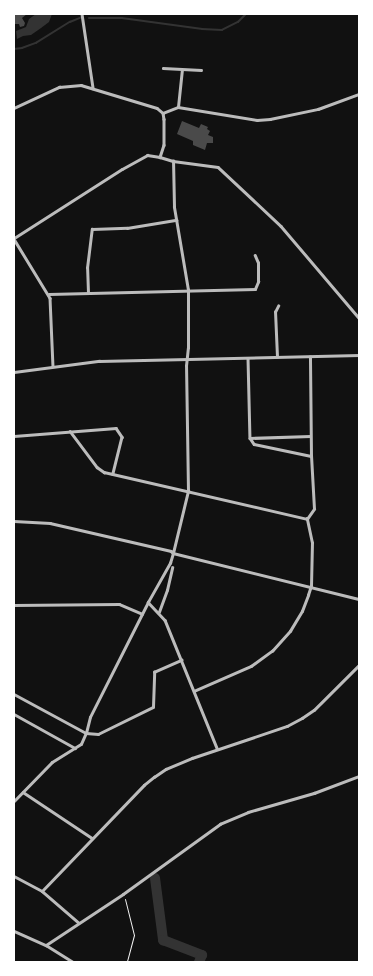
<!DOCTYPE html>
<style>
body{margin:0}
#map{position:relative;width:373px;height:976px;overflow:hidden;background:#111;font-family:Lora,serif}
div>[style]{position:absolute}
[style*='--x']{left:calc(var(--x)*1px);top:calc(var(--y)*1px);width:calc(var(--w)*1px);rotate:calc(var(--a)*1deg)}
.water>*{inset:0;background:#333}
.stream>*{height:1.5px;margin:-0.75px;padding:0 0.75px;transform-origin:0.75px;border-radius:0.75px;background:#333}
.river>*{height:10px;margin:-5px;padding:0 5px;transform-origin:5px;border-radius:5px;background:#333}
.building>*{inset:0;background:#4a4a4a}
.path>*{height:1px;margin:-0.5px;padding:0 0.5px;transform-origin:0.5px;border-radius:0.5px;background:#f5f5f5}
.minor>*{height:2.5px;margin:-1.25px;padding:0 1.25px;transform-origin:1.25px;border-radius:1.25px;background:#bcbcbc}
.tertiary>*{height:3px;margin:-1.5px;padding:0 1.5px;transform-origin:1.5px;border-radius:1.5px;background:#bcbcbc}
span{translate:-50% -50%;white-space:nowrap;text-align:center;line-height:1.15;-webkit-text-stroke:4px #fff;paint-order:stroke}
.frame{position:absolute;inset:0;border:15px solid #fff;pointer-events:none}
</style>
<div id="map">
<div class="water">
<i style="clip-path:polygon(36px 14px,52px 14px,49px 22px,41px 28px,31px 35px,23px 36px,17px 39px,16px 31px,26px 27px,29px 19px)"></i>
</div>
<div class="stream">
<i style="--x:89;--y:18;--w:33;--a:0"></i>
<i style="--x:122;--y:18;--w:81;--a:7.8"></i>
<i style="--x:202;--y:29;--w:20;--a:3"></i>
<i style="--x:222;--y:30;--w:18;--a:-27"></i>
<i style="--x:238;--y:22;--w:11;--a:-45"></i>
<i style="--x:14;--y:49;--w:8;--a:-7"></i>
<i style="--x:22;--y:48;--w:15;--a:-20"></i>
<i style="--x:36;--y:43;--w:40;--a:-32"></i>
<i style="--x:70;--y:22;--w:11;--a:-22"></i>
</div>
<div class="river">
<i style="--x:155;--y:878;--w:63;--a:82.6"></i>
<i style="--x:163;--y:940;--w:42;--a:21"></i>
<i style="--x:202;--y:955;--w:8;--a:113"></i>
</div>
<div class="building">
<i style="clip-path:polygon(14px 14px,27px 14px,22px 18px,25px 23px,24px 26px,20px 27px,19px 24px,14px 24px)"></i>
<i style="clip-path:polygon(182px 121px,199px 128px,201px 124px,208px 127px,207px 129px,210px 131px,208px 135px,213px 137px,213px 143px,207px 143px,205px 150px,193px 145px,193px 141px,177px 134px)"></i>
</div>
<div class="path">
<i style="--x:125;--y:899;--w:37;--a:76"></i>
<i style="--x:134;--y:935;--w:28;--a:105"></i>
</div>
<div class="minor">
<i style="--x:82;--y:14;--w:75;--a:81.5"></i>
<i style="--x:163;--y:68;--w:38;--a:3"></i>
<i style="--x:178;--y:107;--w:37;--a:-84"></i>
<i style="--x:14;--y:108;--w:50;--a:-25"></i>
<i style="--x:59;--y:87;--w:22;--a:-5"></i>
<i style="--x:81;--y:85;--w:79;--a:16.8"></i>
<i style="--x:157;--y:108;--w:8;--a:40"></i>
<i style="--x:163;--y:113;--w:6;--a:81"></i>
<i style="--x:164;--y:119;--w:26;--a:90"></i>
<i style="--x:164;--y:145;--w:13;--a:108"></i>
<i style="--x:160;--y:157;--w:14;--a:17"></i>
<i style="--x:173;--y:161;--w:45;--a:7.6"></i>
<i style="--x:218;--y:167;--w:86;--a:43.1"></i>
<i style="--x:281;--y:226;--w:121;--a:49.7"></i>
<i style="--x:163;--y:113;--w:16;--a:-22"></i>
<i style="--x:178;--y:107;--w:80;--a:9.3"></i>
<i style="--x:257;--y:120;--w:13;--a:-4"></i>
<i style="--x:270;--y:119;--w:49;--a:-11.8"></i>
<i style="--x:318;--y:109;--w:44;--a:-20.1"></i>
<i style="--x:14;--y:239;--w:69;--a:58.6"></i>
<i style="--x:50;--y:298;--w:68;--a:87.5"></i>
<i style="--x:88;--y:293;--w:25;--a:-92"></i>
<i style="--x:87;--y:268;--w:39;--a:-83"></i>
<i style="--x:92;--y:229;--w:35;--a:-2"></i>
<i style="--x:127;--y:228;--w:50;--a:-9.3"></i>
<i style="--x:49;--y:294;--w:206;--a:-1.4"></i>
<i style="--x:255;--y:289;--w:8;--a:-67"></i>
<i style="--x:258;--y:282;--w:19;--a:-90"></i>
<i style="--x:258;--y:263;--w:8;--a:-113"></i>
<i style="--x:277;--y:357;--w:45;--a:-92.5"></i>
<i style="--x:275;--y:312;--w:7;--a:-63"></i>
<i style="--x:248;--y:358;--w:80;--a:88.6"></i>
<i style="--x:250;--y:438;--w:7;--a:56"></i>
<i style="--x:254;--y:444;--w:58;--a:11.9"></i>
<i style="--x:14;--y:372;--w:86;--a:-7.4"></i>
<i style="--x:99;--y:361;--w:260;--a:-1.3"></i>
<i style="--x:70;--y:431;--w:45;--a:53.1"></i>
<i style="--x:97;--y:467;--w:9;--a:36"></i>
<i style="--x:104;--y:472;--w:208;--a:13"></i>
<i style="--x:14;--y:436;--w:102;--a:-4.5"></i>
<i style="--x:116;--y:428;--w:11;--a:56"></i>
<i style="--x:122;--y:437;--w:38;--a:104"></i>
<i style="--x:250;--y:438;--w:60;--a:-1.9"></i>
<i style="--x:14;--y:521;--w:36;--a:3"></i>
<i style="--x:50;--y:523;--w:124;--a:13"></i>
<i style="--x:171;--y:551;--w:3;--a:45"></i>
<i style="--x:173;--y:553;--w:192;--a:13.9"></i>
<i style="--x:148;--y:602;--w:25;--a:47"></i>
<i style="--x:165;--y:620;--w:138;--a:67.9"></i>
<i style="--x:14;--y:605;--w:105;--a:-0.5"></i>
<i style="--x:119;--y:604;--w:25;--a:23"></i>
<i style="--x:159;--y:612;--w:23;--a:-70"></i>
<i style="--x:167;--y:590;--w:23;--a:-77"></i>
<i style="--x:194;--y:691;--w:62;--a:-23.7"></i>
<i style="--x:251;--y:666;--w:26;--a:-36"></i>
<i style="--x:272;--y:651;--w:27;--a:-48"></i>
<i style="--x:290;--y:631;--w:23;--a:-59"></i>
<i style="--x:302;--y:611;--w:17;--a:-69"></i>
<i style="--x:308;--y:595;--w:9;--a:-72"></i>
<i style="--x:311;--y:586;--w:43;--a:-88.7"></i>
<i style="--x:312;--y:543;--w:25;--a:-102"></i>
<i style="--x:307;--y:519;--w:12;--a:-55"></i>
<i style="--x:314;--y:509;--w:53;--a:-93.2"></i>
<i style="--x:311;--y:456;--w:99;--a:-90.6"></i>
<i style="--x:14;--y:694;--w:82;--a:28.4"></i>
<i style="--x:86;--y:733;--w:12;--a:5"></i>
<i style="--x:98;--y:734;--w:61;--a:-26.1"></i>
<i style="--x:153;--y:707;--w:35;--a:-88"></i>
<i style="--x:154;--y:672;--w:30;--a:-24"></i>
<i style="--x:14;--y:714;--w:70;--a:29.1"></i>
<i style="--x:23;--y:792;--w:83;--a:33.7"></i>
<i style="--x:14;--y:801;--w:54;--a:-45.7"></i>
<i style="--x:52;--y:762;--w:34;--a:-32"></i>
<i style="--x:81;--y:744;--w:12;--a:-66"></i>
<i style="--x:86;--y:733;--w:16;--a:-76"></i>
<i style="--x:90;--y:717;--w:129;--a:-63.2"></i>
<i style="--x:148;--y:602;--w:45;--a:-60.6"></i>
<i style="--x:170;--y:563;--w:10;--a:-73"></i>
<i style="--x:173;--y:553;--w:64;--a:-76.4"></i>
<i style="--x:188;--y:491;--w:125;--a:-90.9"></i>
<i style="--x:186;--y:366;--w:18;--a:-84"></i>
<i style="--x:188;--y:348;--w:58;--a:-90"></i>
<i style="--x:188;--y:290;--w:84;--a:-99.6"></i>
<i style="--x:174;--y:207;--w:46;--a:-91.2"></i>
<i style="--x:14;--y:876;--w:32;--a:28"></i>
<i style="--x:42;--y:891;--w:48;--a:40.7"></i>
<i style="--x:42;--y:891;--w:147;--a:-46.1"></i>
<i style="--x:144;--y:785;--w:13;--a:-39"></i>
<i style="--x:154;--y:777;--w:14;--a:-34"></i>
<i style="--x:166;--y:769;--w:28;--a:-23"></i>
<i style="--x:192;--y:758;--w:100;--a:-18.6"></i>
<i style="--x:287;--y:726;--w:17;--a:-28"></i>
<i style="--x:302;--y:718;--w:14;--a:-34"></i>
<i style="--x:314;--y:710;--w:64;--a:-45"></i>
<i style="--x:14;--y:931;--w:35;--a:24"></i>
<i style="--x:46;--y:945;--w:32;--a:32"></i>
<i style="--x:46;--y:945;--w:92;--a:-33.5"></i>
<i style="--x:123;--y:894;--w:120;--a:-35.8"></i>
<i style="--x:220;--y:824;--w:30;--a:-23"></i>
<i style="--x:248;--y:812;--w:69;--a:-16.1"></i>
<i style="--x:314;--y:793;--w:48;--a:-20.7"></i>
</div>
<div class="tertiary">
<i style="--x:14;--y:238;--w:128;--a:-32.6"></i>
<i style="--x:122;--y:169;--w:29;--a:-29"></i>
<i style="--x:147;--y:155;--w:13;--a:9"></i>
</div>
<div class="frame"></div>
</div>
